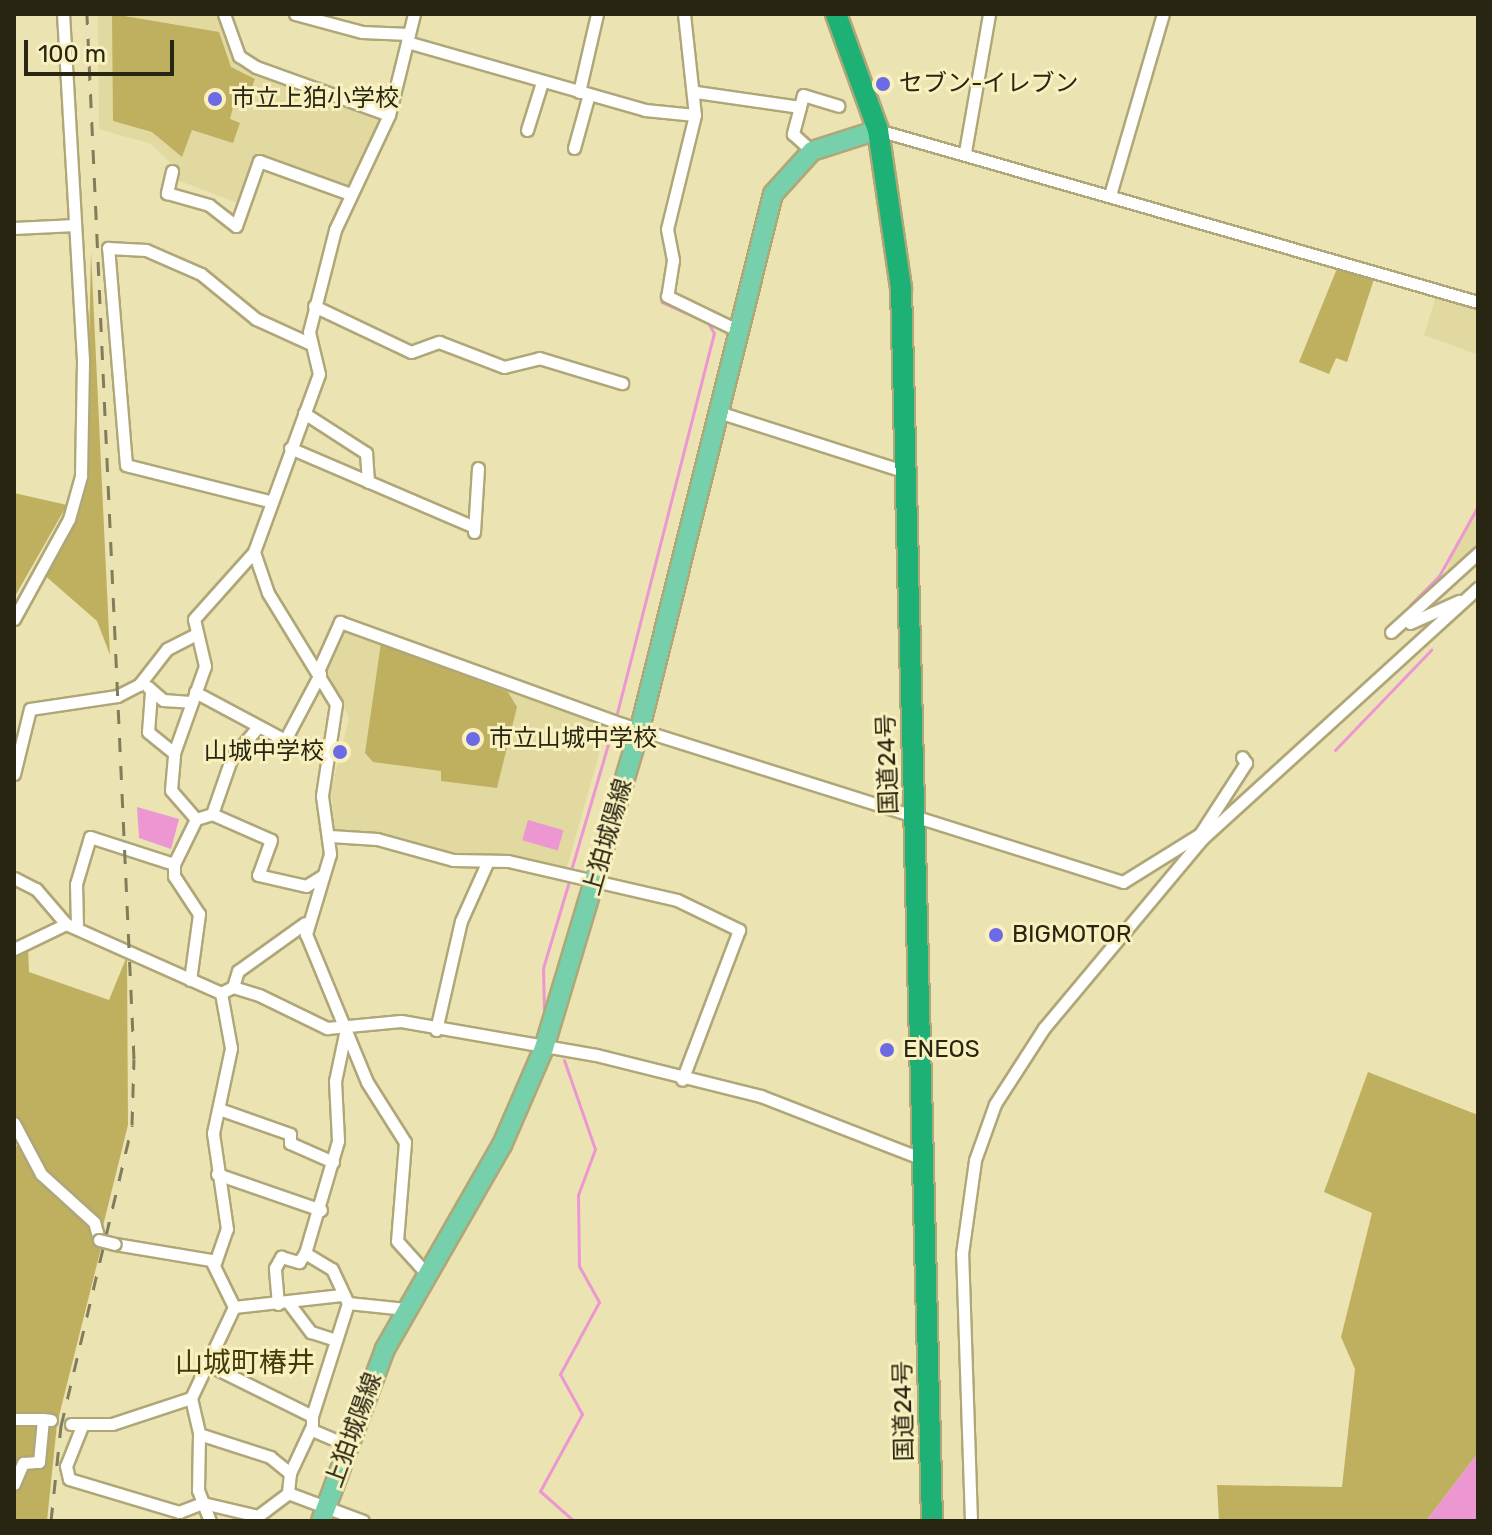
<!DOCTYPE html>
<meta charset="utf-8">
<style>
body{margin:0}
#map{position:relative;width:1492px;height:1535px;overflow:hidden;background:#ebe3b2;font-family:Rubik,"Noto Sans JP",sans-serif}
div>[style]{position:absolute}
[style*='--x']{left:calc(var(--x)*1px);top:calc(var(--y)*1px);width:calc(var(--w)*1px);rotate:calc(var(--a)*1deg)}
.built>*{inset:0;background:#e2d9a0}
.green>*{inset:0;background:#beb05f}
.water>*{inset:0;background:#ec97d1;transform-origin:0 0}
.stream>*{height:3px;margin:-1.5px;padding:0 1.5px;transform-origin:1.5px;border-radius:1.5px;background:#ec97d1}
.roads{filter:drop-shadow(2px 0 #afa778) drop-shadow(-2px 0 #afa778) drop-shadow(0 2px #afa778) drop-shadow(0 -2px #afa778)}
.street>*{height:11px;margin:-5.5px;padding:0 5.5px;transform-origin:5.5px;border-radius:5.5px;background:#fff}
.primary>*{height:18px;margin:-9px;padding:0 9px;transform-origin:9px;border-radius:9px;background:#77d0ac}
.highway>*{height:20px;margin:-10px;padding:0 10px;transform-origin:10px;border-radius:10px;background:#1db175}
.rail>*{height:3px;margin-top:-1.5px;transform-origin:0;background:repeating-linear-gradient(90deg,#817c5b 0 14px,transparent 0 28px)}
.bridges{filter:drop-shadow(2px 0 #afa778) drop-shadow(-2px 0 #afa778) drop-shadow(0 2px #afa778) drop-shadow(0 -2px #afa778)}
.street-bridge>*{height:11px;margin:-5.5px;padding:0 5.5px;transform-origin:5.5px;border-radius:5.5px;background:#fff}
.dots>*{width:22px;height:22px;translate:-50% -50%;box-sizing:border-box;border:4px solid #f8f0bf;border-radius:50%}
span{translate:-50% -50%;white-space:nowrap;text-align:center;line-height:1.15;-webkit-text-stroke:6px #f8f0bf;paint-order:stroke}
.poi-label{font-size:24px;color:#282512}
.left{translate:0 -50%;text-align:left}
.right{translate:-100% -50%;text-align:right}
.street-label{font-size:24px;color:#282512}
.quarter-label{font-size:28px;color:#433b0c}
.frame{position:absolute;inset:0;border:16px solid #282512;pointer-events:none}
.scale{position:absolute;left:24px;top:40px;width:150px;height:36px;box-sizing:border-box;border:4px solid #282512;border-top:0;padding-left:10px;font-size:24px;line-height:28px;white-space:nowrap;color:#282512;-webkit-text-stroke:6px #f8f0bf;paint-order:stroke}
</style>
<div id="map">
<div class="built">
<i style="clip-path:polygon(98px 14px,222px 14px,242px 62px,383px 116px,346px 189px,258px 157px,240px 204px,177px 180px,174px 166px,151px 144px,99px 129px)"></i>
<i style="clip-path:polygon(1437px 293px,1478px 306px,1478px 355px,1424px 335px)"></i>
<i style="clip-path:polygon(1478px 510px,1478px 547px,1444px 581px,1456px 543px)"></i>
<i style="clip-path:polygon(352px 629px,607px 726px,566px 871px,508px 855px,452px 856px,335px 833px,331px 790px,349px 718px,327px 671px,344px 631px)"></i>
</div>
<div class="green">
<i style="clip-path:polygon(112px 14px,219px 32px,231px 67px,255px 79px,246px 103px,235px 100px,230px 119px,240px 123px,233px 143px,192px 130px,182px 157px,152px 132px,113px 121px)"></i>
<i style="clip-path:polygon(91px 252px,110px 655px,97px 621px,42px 573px,86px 488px)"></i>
<i style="clip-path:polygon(1338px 266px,1375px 276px,1347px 362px,1336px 358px,1329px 374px,1299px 362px)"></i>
<i style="clip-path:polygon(14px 493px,67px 505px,14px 598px)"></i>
<i style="clip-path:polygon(381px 643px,508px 692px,517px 707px,497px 788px,441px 781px,441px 771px,373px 762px,365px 753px)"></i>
<i style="clip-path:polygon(28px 946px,29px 972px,109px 1000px,127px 956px,128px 1125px,100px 1238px,95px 1221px,48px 1180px,14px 1120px,14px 951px)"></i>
<i style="clip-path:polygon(1368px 1072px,1478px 1115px,1478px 1453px,1426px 1521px,1219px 1521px,1217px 1485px,1342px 1487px,1355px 1369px,1341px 1337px,1372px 1213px,1324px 1192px)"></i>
<i style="clip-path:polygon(23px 1141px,32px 1164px,92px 1223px,102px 1244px,57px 1424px,47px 1521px,14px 1521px,14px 1148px)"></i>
</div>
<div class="water">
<i style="clip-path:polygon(137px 807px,179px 819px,171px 849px,139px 838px)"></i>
<i style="left:528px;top:820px;width:37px;height:21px;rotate:16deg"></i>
<i style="clip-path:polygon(1478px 1453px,1478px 1521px,1426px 1521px)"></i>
</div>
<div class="stream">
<i style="--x:1410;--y:605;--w:41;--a:-45"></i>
<i style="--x:1439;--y:576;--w:80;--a:-60.9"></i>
<i style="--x:616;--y:717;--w:396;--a:-75.7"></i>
<i style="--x:714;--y:333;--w:12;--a:-121"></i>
<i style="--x:708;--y:323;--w:51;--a:-155.5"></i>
<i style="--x:662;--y:302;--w:43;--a:-82.1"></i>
<i style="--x:1335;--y:750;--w:139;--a:-46.2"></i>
<i style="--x:571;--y:870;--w:152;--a:-73.6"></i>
<i style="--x:544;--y:1011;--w:43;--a:-91.3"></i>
<i style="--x:543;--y:968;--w:94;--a:-73.3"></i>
<i style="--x:564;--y:1060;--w:94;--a:70.8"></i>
<i style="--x:595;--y:1149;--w:49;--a:110.3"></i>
<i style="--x:578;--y:1195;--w:71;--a:89.2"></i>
<i style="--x:579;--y:1266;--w:41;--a:60.9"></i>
<i style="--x:599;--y:1302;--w:82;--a:118.4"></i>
<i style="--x:560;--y:1374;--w:46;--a:61.2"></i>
<i style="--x:582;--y:1414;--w:88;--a:118.6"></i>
<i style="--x:540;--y:1491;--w:45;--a:41.4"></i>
</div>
<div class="roads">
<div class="street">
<i style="--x:224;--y:14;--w:45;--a:70.3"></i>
<i style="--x:239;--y:56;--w:20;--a:33"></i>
<i style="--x:256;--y:67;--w:141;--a:19.8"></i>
<i style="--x:295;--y:14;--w:69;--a:15"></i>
<i style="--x:362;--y:32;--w:47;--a:2.4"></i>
<i style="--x:414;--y:14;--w:104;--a:103.9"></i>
<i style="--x:389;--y:115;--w:127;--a:115.2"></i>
<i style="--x:335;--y:230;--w:105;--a:104.3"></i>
<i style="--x:309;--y:332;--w:43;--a:76.6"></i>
<i style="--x:319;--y:374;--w:189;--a:110.1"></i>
<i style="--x:254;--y:552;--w:43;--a:71.1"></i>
<i style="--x:268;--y:593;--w:130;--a:58.5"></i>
<i style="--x:336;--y:704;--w:93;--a:98.7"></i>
<i style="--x:322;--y:796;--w:59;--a:82.1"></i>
<i style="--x:330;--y:854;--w:84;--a:106.7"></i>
<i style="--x:306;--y:934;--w:160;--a:67.6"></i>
<i style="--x:367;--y:1082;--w:71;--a:57.7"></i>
<i style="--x:405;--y:1142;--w:99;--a:94.6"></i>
<i style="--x:397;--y:1241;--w:42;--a:47.9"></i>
<i style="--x:684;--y:14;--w:102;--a:83.8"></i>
<i style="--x:695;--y:115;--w:117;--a:103.8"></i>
<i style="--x:667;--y:229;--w:32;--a:79"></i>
<i style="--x:673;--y:260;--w:36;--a:99"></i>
<i style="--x:667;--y:296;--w:78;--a:25.9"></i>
<i style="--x:407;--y:42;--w:248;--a:15.9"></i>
<i style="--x:645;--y:110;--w:50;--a:5.7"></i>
<i style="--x:579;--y:92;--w:80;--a:-77"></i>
<i style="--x:696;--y:92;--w:105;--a:8.2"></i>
<i style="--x:800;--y:107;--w:28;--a:105"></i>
<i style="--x:793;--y:134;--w:25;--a:42"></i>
<i style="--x:800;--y:107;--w:12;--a:-76"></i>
<i style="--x:803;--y:95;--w:37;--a:17"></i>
<i style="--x:527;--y:130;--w:50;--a:-72.6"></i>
<i style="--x:878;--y:130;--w:624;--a:16"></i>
<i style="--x:574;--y:148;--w:56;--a:-74.5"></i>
<i style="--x:965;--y:152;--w:140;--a:-80.1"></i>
<i style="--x:172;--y:171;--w:23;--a:103"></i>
<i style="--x:167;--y:193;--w:44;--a:15.9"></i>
<i style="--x:209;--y:205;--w:34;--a:38"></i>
<i style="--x:236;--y:226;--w:69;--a:-70.5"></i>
<i style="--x:259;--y:161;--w:97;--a:19.9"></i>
<i style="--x:1110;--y:195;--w:189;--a:-73.7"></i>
<i style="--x:14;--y:228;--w:61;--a:-2.8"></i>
<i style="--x:314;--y:306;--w:107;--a:25.4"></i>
<i style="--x:411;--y:352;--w:30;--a:-20"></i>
<i style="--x:439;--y:342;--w:70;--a:21"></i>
<i style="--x:504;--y:367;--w:36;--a:-14"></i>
<i style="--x:539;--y:358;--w:87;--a:16.8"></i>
<i style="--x:718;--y:412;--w:197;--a:17.7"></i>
<i style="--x:304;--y:413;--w:74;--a:32.8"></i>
<i style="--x:366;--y:453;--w:29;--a:86"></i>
<i style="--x:290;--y:448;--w:198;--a:23.2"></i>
<i style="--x:269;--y:501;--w:147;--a:-165.9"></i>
<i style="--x:126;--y:465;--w:218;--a:-94.7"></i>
<i style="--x:108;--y:248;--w:38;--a:3"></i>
<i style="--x:146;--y:250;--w:60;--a:23.6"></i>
<i style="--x:201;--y:274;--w:71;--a:39.3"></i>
<i style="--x:256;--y:319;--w:58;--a:24.4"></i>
<i style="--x:474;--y:532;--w:64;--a:-86.4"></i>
<i style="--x:14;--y:619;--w:114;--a:-61.2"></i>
<i style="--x:69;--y:519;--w:45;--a:-74.4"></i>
<i style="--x:81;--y:476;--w:116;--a:-89"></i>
<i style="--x:83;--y:360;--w:347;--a:-93.3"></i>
<i style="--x:1410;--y:623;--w:54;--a:-24.2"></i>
<i style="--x:1391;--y:632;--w:118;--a:-42.2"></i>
<i style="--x:318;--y:671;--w:54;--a:-65.8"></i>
<i style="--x:340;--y:622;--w:300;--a:19.9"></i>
<i style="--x:622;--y:724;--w:525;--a:17.5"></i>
<i style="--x:1123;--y:882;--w:91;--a:-31.9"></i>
<i style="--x:1200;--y:834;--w:85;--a:-57.1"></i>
<i style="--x:1246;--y:763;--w:7;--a:-124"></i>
<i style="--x:148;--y:687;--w:20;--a:41"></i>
<i style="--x:163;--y:700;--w:27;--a:4"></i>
<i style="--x:151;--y:692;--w:40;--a:94.3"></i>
<i style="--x:148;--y:732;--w:33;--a:39"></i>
<i style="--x:195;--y:692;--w:102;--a:28.1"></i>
<i style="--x:285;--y:740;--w:75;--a:-62.1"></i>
<i style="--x:14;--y:774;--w:67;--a:-76.2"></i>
<i style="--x:30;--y:709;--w:88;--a:-8.5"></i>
<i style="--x:117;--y:696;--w:25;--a:-27"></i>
<i style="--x:139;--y:685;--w:46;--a:-52.1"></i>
<i style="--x:167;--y:649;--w:31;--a:-27"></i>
<i style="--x:212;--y:814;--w:64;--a:23.8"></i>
<i style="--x:271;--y:840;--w:37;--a:110"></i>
<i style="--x:258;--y:875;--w:49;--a:12.9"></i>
<i style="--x:306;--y:886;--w:19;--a:-32"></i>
<i style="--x:196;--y:819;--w:38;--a:-131"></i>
<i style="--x:171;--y:790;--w:37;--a:-85"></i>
<i style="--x:174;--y:753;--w:92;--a:-70.4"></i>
<i style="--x:205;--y:666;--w:48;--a:-103.2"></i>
<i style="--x:194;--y:619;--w:90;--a:-48.2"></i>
<i style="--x:330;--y:836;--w:47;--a:3.7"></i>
<i style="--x:377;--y:839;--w:79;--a:15.4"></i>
<i style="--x:453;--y:860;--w:55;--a:1"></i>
<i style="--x:508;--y:861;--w:173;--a:13"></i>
<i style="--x:677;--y:900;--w:69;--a:25.8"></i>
<i style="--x:739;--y:930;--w:160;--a:110.8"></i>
<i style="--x:14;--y:878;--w:25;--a:27"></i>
<i style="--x:36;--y:889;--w:46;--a:49.4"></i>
<i style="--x:66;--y:924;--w:170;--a:24"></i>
<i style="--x:221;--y:993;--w:13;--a:-27"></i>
<i style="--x:233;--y:987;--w:27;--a:17"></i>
<i style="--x:259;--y:995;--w:76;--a:25.9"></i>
<i style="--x:327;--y:1028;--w:74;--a:-5.4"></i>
<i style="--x:401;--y:1021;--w:198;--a:9.9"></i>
<i style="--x:596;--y:1055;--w:170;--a:14"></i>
<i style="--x:761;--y:1096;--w:174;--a:21.3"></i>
<i style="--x:77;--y:927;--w:43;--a:-91.3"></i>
<i style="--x:76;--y:884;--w:49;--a:-73.4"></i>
<i style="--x:90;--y:837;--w:88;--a:17.8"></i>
<i style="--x:14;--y:949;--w:58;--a:-25.7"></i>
<i style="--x:190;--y:980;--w:67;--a:-82.2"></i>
<i style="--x:199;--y:914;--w:45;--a:-123.3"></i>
<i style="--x:174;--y:876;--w:12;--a:-90"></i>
<i style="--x:174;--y:864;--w:50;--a:-63.9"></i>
<i style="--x:196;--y:819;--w:17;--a:-17"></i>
<i style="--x:212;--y:814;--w:58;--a:-70.9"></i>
<i style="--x:231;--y:759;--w:38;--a:-50"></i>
<i style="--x:233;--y:987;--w:17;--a:-73"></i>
<i style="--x:238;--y:971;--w:82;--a:-35.6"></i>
<i style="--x:346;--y:1029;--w:53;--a:101.9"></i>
<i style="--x:335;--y:1081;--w:60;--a:87.1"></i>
<i style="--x:338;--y:1141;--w:117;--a:106.4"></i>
<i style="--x:305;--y:1253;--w:31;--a:31"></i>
<i style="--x:332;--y:1269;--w:38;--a:65"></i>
<i style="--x:348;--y:1303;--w:58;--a:5.9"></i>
<i style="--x:436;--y:1030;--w:112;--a:-77.1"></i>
<i style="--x:461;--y:921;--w:66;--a:-65.8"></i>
<i style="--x:219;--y:1109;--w:75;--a:19.4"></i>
<i style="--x:290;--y:1134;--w:9;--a:90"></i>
<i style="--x:290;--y:1143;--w:47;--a:23.8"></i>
<i style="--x:14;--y:1123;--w:58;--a:62.1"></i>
<i style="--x:41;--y:1174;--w:72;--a:42.2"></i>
<i style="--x:94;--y:1222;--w:19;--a:74"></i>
<i style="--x:217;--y:1174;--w:110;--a:19.1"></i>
<i style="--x:115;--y:1244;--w:97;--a:9.5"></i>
<i style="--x:211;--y:1260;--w:52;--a:63.9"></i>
<i style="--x:234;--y:1307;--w:101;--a:115.3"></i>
<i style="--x:191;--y:1398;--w:37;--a:77"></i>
<i style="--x:199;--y:1434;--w:56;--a:91"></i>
<i style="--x:198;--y:1490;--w:33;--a:69"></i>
<i style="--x:215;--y:1263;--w:36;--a:-71"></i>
<i style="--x:227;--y:1229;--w:97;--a:-98.3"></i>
<i style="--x:213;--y:1133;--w:87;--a:-78"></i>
<i style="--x:231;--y:1048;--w:56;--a:-100.3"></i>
<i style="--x:288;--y:1302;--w:38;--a:53"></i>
<i style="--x:311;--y:1332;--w:22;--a:18"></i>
<i style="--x:278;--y:1304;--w:36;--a:-95"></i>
<i style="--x:275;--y:1268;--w:13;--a:-61"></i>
<i style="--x:281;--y:1257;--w:19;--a:16"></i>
<i style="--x:299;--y:1262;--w:11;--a:-56"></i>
<i style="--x:234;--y:1307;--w:108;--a:-6.4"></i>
<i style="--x:209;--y:1365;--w:115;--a:26.3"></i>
<i style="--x:312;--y:1416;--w:14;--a:90"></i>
<i style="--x:312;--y:1430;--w:38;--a:23"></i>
<i style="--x:312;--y:1416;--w:119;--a:-72.3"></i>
<i style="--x:14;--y:1419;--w:29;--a:0"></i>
<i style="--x:71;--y:1424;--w:41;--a:0"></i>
<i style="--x:112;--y:1424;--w:83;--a:-18.2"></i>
<i style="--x:82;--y:1426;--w:43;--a:111.8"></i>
<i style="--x:66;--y:1466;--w:13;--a:77"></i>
<i style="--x:69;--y:1479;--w:115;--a:16.7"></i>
<i style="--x:179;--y:1512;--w:26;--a:-21"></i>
<i style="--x:203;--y:1503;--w:57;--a:13.3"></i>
<i style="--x:258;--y:1516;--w:38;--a:-37"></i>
<i style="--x:199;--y:1434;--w:75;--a:17.9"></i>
<i style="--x:270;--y:1457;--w:26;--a:39"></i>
<i style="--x:290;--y:1473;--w:20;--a:96"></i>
<i style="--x:288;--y:1493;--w:80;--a:20.5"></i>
<i style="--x:290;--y:1473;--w:52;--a:-64.9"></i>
<i style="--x:14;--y:1484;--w:23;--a:-67"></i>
<i style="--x:23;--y:1463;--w:16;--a:-4"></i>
<i style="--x:39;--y:1462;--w:43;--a:-84.7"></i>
<i style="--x:43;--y:1419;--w:8;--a:7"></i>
<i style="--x:971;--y:1521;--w:267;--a:-91.9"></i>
<i style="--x:962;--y:1254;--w:95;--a:-82.1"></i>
<i style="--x:975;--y:1160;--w:59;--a:-70.3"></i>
<i style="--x:995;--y:1104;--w:90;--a:-57.2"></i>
<i style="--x:1044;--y:1028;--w:248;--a:-50.1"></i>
<i style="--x:1203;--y:838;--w:372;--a:-42.3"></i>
</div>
<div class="primary">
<i style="--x:321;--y:1521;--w:184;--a:-69.6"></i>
<i style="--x:385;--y:1349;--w:235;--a:-60.2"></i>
<i style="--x:502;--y:1145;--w:106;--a:-66.6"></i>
<i style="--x:544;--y:1048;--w:334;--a:-73.3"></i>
<i style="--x:640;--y:728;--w:550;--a:-76.01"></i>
<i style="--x:773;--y:194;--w:58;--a:-47.8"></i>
<i style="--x:812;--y:151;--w:69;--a:-17.7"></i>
</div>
<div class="highway">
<i style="--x:836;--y:14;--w:123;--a:70.1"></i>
<i style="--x:878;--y:130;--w:160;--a:81.7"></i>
<i style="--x:901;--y:288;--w:1233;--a:88.56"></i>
</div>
</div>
<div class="rail">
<i style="--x:51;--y:1521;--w:96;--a:-84"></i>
<i style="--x:61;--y:1426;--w:309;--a:-76.7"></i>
<i style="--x:132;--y:1125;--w:66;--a:-88.3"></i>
<i style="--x:134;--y:1059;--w:1046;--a:-92.58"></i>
</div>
<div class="bridges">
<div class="street-bridge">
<i style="--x:99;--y:1240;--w:16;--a:14"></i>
</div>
</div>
<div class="dots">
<i style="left:883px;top:84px;background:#6c6be5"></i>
<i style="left:215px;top:99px;background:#6c6be5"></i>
<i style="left:473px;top:739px;background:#6c6be5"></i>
<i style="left:340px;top:752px;background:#6c6be5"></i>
<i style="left:996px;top:935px;background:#6c6be5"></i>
<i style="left:887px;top:1050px;background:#6c6be5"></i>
</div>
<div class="poi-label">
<span class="left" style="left:899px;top:84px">セブン-イレブン</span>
<span class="left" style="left:231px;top:99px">市立上狛小学校</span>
<span class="left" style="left:489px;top:739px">市立山城中学校</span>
<span class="right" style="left:324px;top:752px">山城中学校</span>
<span class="left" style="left:1012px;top:935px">BIGMOTOR</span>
<span class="left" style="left:903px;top:1050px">ENEOS</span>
</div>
<div class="street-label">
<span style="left:888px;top:764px;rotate:-92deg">国道24号</span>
<span style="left:608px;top:837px;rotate:-74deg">上狛城陽線</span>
<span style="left:904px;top:1411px;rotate:-91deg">国道24号</span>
<span style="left:354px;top:1430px;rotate:-70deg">上狛城陽線</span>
</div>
<div class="quarter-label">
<span style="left:245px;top:1363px">山城町椿井</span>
</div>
<div class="frame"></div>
<div class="scale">100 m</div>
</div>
